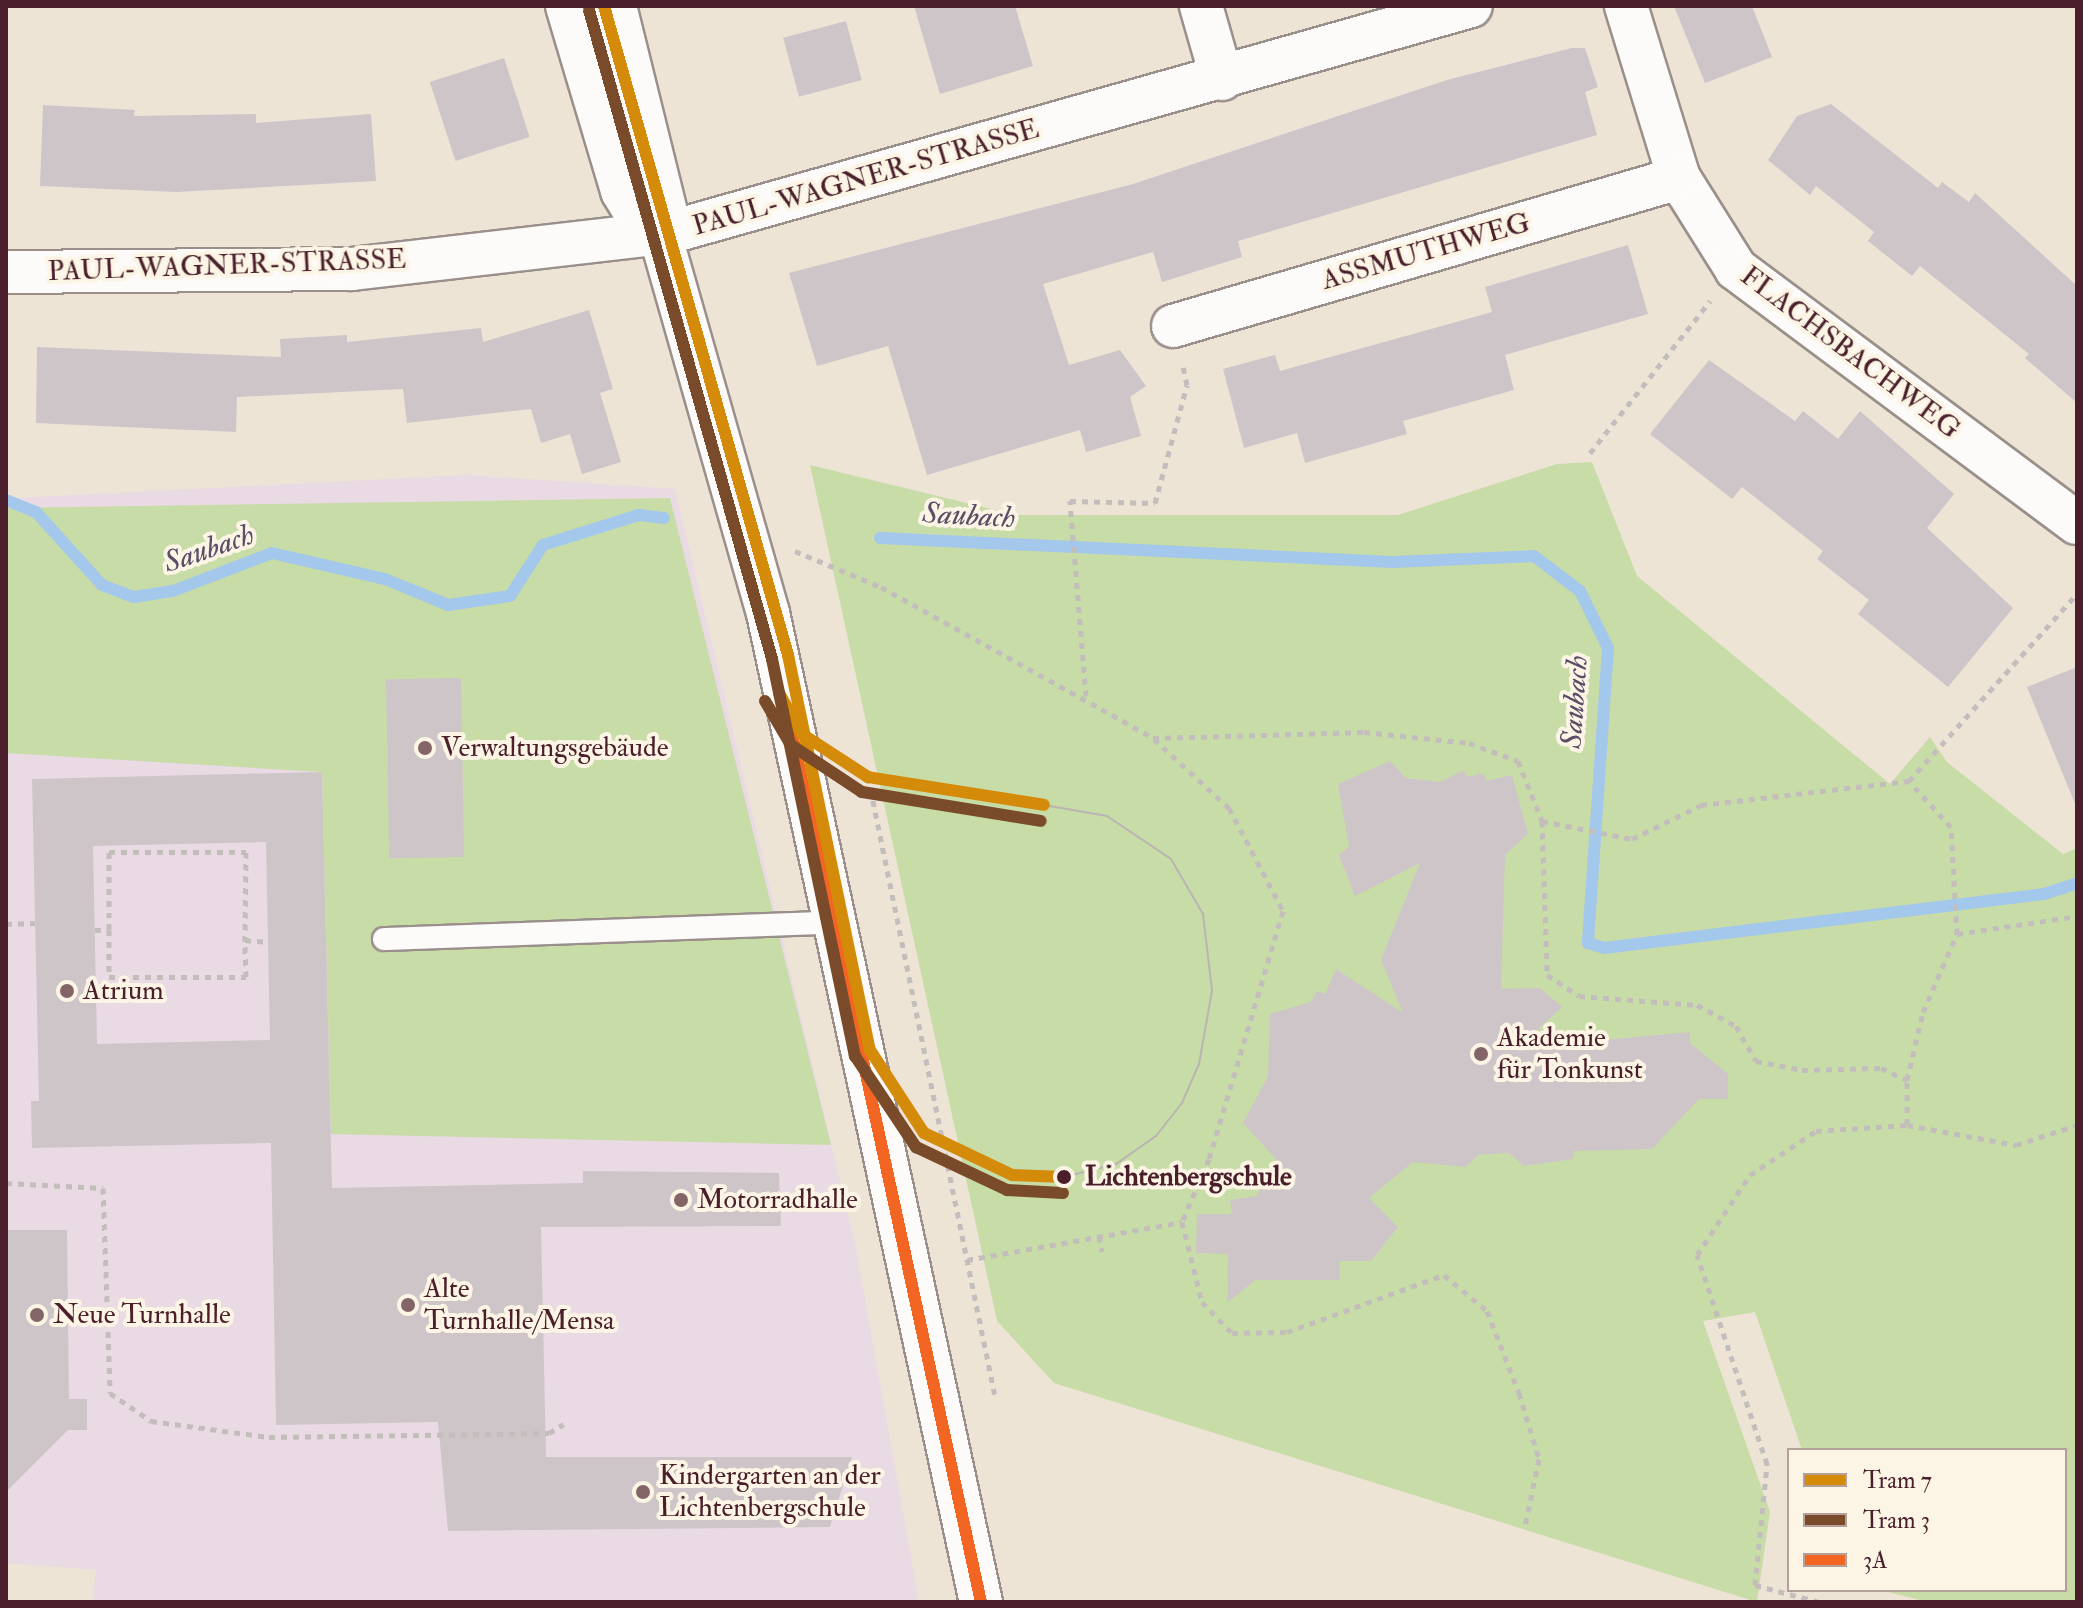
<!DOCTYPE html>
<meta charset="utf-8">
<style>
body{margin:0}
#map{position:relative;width:2083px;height:1608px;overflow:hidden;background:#ede4d6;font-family:"IM FELL Double Pica",serif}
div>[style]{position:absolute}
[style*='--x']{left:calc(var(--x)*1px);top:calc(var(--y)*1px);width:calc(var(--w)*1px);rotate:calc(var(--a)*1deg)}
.built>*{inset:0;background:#eadae4}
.green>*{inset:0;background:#c8dca7}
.stream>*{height:12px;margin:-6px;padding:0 6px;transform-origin:6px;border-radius:6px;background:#a4c8eb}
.building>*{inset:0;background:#cec5c9;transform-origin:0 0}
.path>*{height:5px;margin-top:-2.5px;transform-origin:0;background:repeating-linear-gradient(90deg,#c3bdbc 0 6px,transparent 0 12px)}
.roads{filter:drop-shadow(2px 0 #9a8f8a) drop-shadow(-2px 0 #9a8f8a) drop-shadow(0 2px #9a8f8a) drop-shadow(0 -2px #9a8f8a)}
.lane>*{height:22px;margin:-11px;padding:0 11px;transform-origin:11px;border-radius:11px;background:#fcfbf9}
.street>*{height:42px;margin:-21px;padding:0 21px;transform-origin:21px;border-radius:21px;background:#fcfbf9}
.tram>*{height:2px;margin:-1px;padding:0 1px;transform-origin:1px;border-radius:1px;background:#bab4b3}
.bus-1>*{height:12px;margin:-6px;padding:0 6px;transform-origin:6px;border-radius:6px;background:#f26522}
.tram-1>*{height:12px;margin:-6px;padding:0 6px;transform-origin:6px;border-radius:6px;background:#d48b09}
.tram-2>*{height:12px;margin:-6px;padding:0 6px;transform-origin:6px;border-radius:6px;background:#7a4b2a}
.dots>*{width:22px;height:22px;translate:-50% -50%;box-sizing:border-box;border:4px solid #fcf5e5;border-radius:50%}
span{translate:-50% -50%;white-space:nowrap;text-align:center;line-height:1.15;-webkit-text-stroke:8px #fcf5e5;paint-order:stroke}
.street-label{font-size:28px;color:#4a1f2b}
.poi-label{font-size:28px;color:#4a1f2b}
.left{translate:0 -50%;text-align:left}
.stop-label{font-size:28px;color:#4a1f2b;font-weight:700}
.water-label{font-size:30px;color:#5b4e67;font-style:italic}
.frame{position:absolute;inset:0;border:8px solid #4a1f2b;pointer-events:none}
.legend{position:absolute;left:1787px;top:1448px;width:280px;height:144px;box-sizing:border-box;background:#fcf5e5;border:2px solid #b59f9b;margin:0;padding:10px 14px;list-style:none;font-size:24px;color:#4a1f2b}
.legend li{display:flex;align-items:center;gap:16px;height:40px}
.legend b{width:40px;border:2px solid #b59f9b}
</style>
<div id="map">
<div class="built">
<i style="clip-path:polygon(467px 475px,675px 489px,855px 1243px,919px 1602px,93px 1602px,96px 1570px,6px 1563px,6px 516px,16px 515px,15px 498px)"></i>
</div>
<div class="green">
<i style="clip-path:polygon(1592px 462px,1637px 576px,1890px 784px,1930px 737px,1947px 762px,2063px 854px,2077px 848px,2077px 1602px,1927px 1602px,1881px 1590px,2065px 1590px,2065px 1450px,1802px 1450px,1755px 1312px,1703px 1321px,1770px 1512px,1757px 1602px,1054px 1383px,997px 1321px,810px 465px,1016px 515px,1398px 515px,1557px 464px)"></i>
<i style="clip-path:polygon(670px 498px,831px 1145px,331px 1134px,322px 772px,6px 753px,6px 508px)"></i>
</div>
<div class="stream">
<i style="--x:6;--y:500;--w:32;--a:22"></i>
<i style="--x:36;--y:512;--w:98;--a:47.9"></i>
<i style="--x:102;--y:585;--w:34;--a:21"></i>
<i style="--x:134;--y:597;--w:39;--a:-9"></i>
<i style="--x:173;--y:591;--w:106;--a:-21"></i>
<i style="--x:272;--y:553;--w:116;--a:13"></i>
<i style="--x:385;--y:579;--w:68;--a:22.4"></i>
<i style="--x:448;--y:605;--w:63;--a:-8.3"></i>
<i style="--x:510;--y:596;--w:61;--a:-57.1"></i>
<i style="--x:543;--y:545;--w:101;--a:-17.4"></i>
<i style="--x:639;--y:515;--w:25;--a:7"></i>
<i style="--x:880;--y:538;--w:513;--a:2.68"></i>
<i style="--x:1392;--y:562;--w:142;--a:-2.4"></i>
<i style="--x:1534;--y:556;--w:58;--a:37.3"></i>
<i style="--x:1580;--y:591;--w:64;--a:63.8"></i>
<i style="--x:1608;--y:648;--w:296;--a:93.9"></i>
<i style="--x:1588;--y:943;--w:17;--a:17"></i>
<i style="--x:1604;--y:948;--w:443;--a:-7"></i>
<i style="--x:2044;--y:894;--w:35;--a:-18"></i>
</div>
<div class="building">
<i style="clip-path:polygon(914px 6px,1015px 6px,1033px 66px,940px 94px)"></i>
<i style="clip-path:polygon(1674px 6px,1752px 6px,1772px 57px,1705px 83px)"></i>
<i style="left:846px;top:21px;width:61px;height:65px;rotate:75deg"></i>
<i style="clip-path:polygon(1572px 48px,1585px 48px,1598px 87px,1585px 92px,1597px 135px,1238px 241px,1242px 257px,1162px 282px,1153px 252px,1043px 284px,1069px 365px,1120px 350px,1146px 386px,1130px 397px,1141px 436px,1086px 452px,1080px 430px,927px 475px,888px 346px,817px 366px,789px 273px,1133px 184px,1447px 80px)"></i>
<i style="left:504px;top:58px;width:83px;height:78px;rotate:72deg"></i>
<i style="clip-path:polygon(1831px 104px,1938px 188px,1942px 182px,1969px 202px,1975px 193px,2077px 286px,2077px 403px,2025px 358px,2029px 354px,1920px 266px,1912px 276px,1868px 241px,1874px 232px,1816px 186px,1810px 195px,1768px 160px,1797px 116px)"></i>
<i style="clip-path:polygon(43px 105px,135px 110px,134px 116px,256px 114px,256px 123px,371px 114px,376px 181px,177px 192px,40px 186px)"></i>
<i style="clip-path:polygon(1628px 245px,1648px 314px,1505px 355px,1514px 390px,1403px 421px,1407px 434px,1305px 463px,1297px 433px,1244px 448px,1223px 369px,1275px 355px,1280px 371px,1492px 312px,1485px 287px)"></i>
<i style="clip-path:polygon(589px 310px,613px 389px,600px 393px,621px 462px,582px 474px,570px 434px,541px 443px,531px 409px,407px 423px,403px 389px,237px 397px,236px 432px,36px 423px,37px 347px,281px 357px,280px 339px,347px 335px,347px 342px,481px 328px,483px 342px)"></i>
<i style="clip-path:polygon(1709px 360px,1795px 421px,1803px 411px,1838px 439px,1860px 411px,1954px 494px,1927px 528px,2013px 608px,1948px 687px,1858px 614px,1869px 600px,1817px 559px,1823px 551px,1742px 487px,1732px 499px,1650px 434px)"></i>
<i style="clip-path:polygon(2077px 667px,2077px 806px,2076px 806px,2027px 687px)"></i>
<i style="left:461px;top:678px;width:179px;height:75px;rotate:89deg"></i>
<i style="clip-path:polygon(1390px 761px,1406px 778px,1440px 782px,1464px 770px,1467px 777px,1484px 773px,1486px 781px,1512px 775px,1528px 834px,1505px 855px,1501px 989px,1540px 988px,1562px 1007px,1518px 1048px,1690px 1032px,1690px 1043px,1728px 1074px,1728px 1099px,1699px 1099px,1652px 1149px,1574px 1151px,1573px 1159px,1524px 1166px,1509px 1153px,1478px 1155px,1466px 1167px,1413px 1162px,1369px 1198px,1398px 1227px,1371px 1261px,1340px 1261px,1339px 1280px,1255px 1280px,1227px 1303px,1228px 1254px,1196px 1253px,1197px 1214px,1232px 1214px,1230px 1200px,1257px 1196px,1276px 1159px,1243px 1123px,1268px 1076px,1270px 1014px,1311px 1002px,1317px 991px,1325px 994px,1336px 969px,1403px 1013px,1381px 960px,1420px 863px,1355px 896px,1339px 855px,1349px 846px,1338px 784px)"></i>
<i style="clip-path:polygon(evenodd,322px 772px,332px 1188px,583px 1183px,583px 1171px,779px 1173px,781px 1226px,541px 1227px,546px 1457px,852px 1457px,830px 1527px,448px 1531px,438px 1422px,276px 1425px,271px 1143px,32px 1148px,31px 1101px,39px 1101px,32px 779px,322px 772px,266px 842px,270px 1040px,97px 1044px,93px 846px,266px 842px)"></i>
<i style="clip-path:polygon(6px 1230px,67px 1230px,69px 1399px,87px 1399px,87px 1430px,68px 1430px,6px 1492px)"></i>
</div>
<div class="path">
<i style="--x:1590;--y:453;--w:194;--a:-51.7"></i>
<i style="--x:795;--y:551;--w:93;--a:22.7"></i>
<i style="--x:881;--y:587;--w:311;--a:29"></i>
<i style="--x:1153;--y:738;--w:211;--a:-1.6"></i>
<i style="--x:1364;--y:732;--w:106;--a:6"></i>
<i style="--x:1469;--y:743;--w:52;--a:20.2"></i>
<i style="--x:1518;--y:761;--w:65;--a:68.2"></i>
<i style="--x:1542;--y:821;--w:154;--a:88.1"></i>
<i style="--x:1547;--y:975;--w:38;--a:33"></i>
<i style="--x:1579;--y:996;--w:118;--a:4.4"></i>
<i style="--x:1697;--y:1005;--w:44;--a:28.3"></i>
<i style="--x:1736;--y:1026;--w:40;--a:60.3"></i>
<i style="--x:1756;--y:1061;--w:47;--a:11.1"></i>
<i style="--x:1802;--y:1070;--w:79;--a:-1.5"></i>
<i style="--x:1881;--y:1068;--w:29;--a:25"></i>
<i style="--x:1086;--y:696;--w:196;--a:-94.7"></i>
<i style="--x:1070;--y:501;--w:85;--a:1.3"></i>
<i style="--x:1155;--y:503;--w:122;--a:-74.8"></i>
<i style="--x:1187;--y:385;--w:19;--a:-102"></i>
<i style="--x:1154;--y:739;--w:102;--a:42.6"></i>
<i style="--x:1229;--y:808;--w:116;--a:62.3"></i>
<i style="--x:1283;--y:911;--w:259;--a:106.6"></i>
<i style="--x:1209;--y:1159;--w:69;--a:113.2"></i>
<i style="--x:1182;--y:1222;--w:82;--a:76"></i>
<i style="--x:1202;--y:1302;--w:43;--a:45.9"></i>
<i style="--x:1232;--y:1333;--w:55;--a:-1"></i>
<i style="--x:1287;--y:1332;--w:167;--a:-20"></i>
<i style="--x:1444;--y:1275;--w:56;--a:39.9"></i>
<i style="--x:1487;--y:1311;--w:88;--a:68.7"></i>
<i style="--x:1519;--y:1393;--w:69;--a:73.1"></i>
<i style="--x:1539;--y:1459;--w:68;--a:101.8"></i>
<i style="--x:868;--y:777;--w:632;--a:78.41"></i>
<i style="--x:1542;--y:821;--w:92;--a:11.3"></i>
<i style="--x:1632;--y:839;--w:77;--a:-26.2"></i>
<i style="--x:1701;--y:805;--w:209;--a:-6.6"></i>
<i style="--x:6;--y:924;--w:29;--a:-2"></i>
<i style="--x:95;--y:930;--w:14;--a:0"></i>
<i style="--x:109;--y:930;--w:47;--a:90"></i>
<i style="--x:109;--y:977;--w:137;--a:0"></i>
<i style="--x:246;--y:977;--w:37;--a:-92"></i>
<i style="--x:245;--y:940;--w:22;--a:5"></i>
<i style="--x:109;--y:930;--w:78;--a:-90"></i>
<i style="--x:109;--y:852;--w:137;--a:0"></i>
<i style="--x:246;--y:852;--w:88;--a:90.7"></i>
<i style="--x:1957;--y:934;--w:107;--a:-93.2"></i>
<i style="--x:1951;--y:827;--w:62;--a:-132.4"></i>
<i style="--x:1909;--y:781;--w:251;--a:-48.1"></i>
<i style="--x:1907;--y:1125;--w:111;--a:10.4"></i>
<i style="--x:2016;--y:1145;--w:64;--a:-18.2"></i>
<i style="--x:6;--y:1183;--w:97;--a:3"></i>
<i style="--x:103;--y:1188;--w:205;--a:88"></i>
<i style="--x:110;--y:1393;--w:50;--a:34.3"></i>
<i style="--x:151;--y:1421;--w:119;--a:7.7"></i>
<i style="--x:269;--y:1437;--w:280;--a:-0.8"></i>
<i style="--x:549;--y:1433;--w:17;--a:-31"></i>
<i style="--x:1099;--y:1236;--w:16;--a:79"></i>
<i style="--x:967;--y:1260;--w:218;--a:-10"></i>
<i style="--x:1819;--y:1602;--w:66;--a:-165.1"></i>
<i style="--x:1755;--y:1585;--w:122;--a:-84.3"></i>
<i style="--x:1767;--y:1464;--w:220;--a:-108.5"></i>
<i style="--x:1697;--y:1255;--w:96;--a:-56.5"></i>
<i style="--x:1750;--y:1175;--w:79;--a:-33.7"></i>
<i style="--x:1816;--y:1131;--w:91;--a:-3.8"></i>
<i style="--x:1907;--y:1125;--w:45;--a:-90"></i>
<i style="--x:1907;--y:1080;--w:70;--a:-76.8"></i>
<i style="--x:1923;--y:1012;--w:85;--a:-66.4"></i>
<i style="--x:1957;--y:934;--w:121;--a:-8.5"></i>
</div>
<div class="roads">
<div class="lane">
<i style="--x:384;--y:939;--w:446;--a:-2.1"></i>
</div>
<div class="street">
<i style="--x:567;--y:6;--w:193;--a:73.4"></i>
<i style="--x:622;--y:191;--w:52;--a:58.5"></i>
<i style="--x:615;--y:6;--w:233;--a:76.1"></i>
<i style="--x:1201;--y:6;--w:76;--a:74"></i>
<i style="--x:1626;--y:6;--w:180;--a:72.9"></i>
<i style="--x:1679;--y:178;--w:107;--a:57.9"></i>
<i style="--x:1736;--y:269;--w:425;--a:36.7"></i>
<i style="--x:660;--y:234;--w:394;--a:74.1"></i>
<i style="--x:768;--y:613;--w:1012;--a:77.85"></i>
<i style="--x:6;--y:272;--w:346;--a:-0.5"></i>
<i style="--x:352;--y:269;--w:321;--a:-6.6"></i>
<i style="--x:671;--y:232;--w:831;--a:-15.77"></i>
<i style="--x:1173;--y:326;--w:527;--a:-16.3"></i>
</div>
</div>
<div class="tram">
<i style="--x:1044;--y:805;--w:64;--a:9.9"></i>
<i style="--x:1107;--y:816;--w:77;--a:33.9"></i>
<i style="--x:1171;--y:859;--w:64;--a:59.8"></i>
<i style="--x:1203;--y:914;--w:78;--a:83.3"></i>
<i style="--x:1212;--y:991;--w:74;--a:100.1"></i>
<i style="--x:1199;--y:1064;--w:43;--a:113.6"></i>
<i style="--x:1182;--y:1103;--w:42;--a:128.2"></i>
<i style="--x:1156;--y:1136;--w:49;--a:145"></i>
<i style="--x:1116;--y:1164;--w:54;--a:166"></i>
</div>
<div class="bus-1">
<i style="--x:786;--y:707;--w:916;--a:77.71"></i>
</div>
<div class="tram-1">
<i style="--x:604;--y:6;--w:675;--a:74.17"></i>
<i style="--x:788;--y:655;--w:403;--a:78.3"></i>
<i style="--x:870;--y:1050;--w:99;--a:57"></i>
<i style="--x:924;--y:1133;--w:98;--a:25.5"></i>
<i style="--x:1012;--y:1175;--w:52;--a:2.2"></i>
<i style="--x:779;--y:693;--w:47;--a:60.7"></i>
<i style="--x:802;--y:734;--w:79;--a:33.1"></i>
<i style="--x:868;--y:777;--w:178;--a:9"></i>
</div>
<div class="tram-2">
<i style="--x:589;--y:10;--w:674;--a:74.25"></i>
<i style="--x:772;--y:659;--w:406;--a:78.2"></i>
<i style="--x:855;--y:1056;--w:110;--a:56.2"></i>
<i style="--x:916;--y:1147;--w:101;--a:25.3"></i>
<i style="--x:1007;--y:1190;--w:56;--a:3.1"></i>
<i style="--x:765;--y:701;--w:51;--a:59.4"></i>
<i style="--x:791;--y:745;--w:85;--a:33.5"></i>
<i style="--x:862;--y:792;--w:181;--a:9.2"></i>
</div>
<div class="dots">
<i style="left:425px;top:748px;background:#836467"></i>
<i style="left:67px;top:991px;background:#836467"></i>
<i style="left:1481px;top:1054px;background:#836467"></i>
<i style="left:1064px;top:1177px;background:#4a1f2b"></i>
<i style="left:681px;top:1200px;background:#836467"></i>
<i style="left:408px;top:1305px;background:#836467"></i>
<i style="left:37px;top:1315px;background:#836467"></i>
<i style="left:643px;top:1492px;background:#836467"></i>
</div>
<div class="street-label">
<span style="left:866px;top:178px;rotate:-16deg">PAUL-WAGNER-STRASSE</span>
<span style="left:1426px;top:252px;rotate:-16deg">ASSMUTHWEG</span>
<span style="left:227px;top:266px;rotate:-2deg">PAUL-WAGNER-STRASSE</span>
<span style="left:1850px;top:353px;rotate:37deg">FLACHSBACHWEG</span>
</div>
<div class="poi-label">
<span class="left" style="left:441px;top:748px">Verwaltungsgebäude</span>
<span class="left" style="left:83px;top:991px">Atrium</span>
<span class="left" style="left:1497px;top:1054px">Akademie<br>für Tonkunst</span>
<span class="left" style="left:697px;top:1200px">Motorradhalle</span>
<span class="left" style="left:424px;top:1305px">Alte<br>Turnhalle/Mensa</span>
<span class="left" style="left:53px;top:1315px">Neue Turnhalle</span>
<span class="left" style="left:659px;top:1492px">Kindergarten an der<br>Lichtenbergschule</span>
</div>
<div class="stop-label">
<span class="left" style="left:1085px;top:1177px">Lichtenbergschule</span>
</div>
<div class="water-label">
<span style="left:969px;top:516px;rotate:3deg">Saubach</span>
<span style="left:209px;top:549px;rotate:-19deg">Saubach</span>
<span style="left:1575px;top:702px;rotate:-86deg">Saubach</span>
</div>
<div class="frame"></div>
<ul class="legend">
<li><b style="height:10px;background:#d48b09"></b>Tram 7</li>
<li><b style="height:10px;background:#7a4b2a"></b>Tram 3</li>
<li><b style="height:10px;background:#f26522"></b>3A</li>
</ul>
</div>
